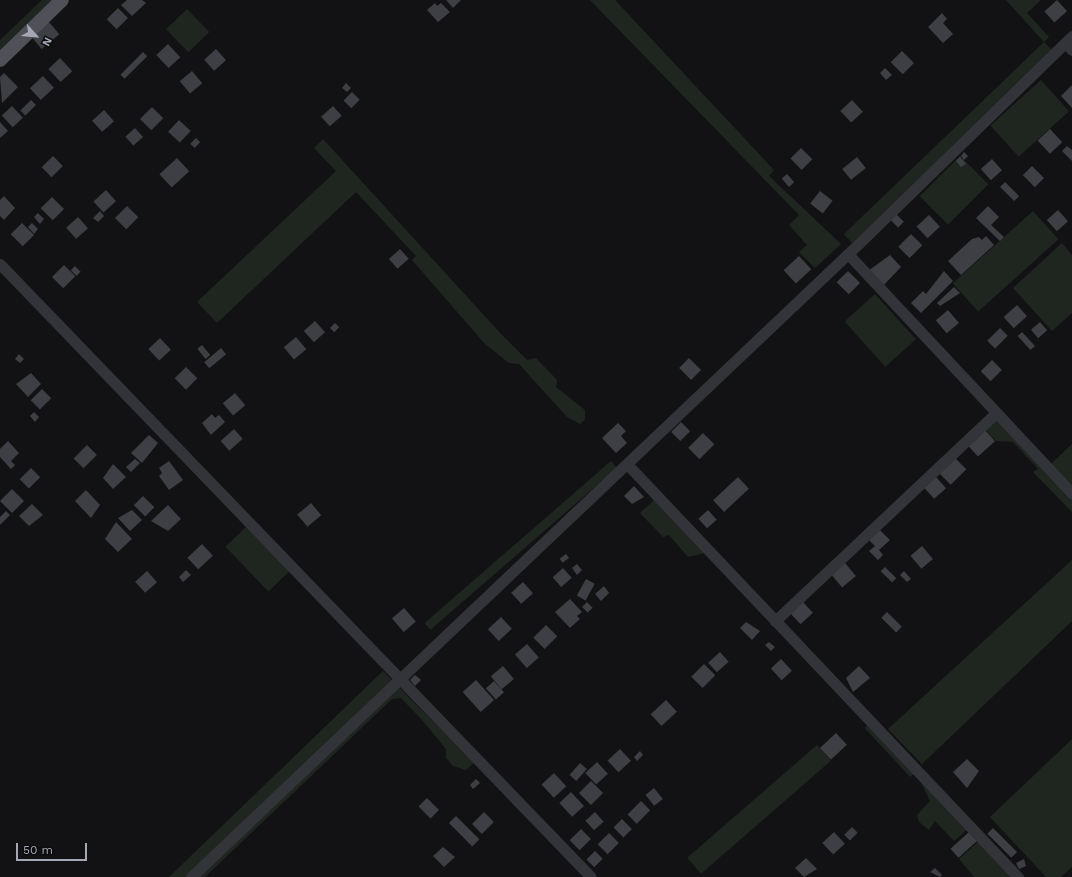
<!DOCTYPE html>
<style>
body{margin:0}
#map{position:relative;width:1072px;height:877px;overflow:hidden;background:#121214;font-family:"Work Sans",sans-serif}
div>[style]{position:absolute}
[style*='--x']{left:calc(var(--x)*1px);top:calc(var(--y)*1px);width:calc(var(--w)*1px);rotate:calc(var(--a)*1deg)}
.green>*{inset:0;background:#1f2620;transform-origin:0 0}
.building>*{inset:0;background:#3e3f44;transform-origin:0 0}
.minor>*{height:11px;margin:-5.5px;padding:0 5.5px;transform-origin:5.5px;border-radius:5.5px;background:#333439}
.major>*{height:14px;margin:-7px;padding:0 7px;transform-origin:7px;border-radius:7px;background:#4f5058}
span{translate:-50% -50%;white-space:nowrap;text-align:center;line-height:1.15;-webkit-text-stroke:3px #0d0d0f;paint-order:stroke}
.north{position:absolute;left:16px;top:16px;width:40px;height:40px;-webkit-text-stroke:3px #0d0d0f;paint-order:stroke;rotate:117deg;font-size:11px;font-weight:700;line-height:16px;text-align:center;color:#a4a7b4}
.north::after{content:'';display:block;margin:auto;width:14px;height:18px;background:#a4a7b4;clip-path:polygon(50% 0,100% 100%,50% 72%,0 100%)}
.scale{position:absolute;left:16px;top:843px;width:71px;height:18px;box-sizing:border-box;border:2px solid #a4a7b4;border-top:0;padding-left:5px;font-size:12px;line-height:14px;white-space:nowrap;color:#a4a7b4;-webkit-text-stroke:3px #0d0d0f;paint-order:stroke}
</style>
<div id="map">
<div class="green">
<i style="clip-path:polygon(42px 0,56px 0,0 54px,0 40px)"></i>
<i style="clip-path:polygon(590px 0,615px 0,774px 170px,769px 176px,841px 244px,815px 268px,799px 252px,807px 245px,789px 225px,799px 215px)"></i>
<i style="clip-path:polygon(1006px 0,1041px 0,1027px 13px,1049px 37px,1044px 42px,1052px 50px,852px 243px,844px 234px,1044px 42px)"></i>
<i style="left:187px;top:9px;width:32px;height:29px;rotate:46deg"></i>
<i style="left:1041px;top:80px;width:42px;height:68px;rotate:48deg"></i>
<i style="clip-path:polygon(323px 139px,502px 335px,527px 360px,536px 358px,557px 380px,556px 387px,585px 410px,585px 419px,580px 424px,567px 417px,519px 364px,509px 363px,485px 344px,412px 260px,416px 256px,356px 192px,217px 323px,197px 302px,336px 171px,314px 148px)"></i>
<i style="left:960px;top:156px;width:40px;height:57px;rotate:45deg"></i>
<i style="left:1033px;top:211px;width:38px;height:108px;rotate:48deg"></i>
<i style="clip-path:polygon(1062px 243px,1072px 255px,1072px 313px,1052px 331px,1013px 288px)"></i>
<i style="left:875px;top:294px;width:61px;height:41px;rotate:48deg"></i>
<i style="clip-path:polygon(996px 417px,1072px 499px,1072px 512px,1033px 472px,1038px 469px,1013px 442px,996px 441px,984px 428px)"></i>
<i style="clip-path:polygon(1072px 444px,1072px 484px,1070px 486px,1051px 464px)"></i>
<i style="left:611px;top:461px;width:9px;height:247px;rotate:49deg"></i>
<i style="clip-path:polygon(654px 500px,705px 553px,688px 557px,669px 535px,663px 537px,640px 513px)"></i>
<i style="left:247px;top:526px;width:62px;height:30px;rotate:46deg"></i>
<i style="clip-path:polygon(1072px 560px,1072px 621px,922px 764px,888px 729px)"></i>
<i style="clip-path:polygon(383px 671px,474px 763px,466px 770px,453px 766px,446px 758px,446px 749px,422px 720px,401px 698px,392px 699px,205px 877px,169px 877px)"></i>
<i style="left:869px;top:724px;width:67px;height:6px;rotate:47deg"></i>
<i style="clip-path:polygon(1072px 739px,1072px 867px,1061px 877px,1046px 877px,990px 817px)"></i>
<i style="left:817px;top:745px;width:21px;height:172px;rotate:49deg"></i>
<i style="clip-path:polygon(919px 778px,968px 829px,954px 841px,935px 821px,929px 830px,919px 822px,917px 815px,930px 801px)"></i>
<i style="clip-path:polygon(979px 841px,1013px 877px,974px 877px,959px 859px)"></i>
</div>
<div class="building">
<i style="clip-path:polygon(127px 0,142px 0,146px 3px,132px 16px,121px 5px)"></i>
<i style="clip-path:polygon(446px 0,461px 0,453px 8px)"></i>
<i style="left:1057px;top:0;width:15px;height:17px;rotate:48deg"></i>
<i style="clip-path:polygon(435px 3px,437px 6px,441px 3px,450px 12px,438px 22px,427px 10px)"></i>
<i style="left:118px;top:8px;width:14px;height:16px;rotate:45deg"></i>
<i style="clip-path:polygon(942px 13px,947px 19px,943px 23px,953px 34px,943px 43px,928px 27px)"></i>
<i style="left:49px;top:22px;width:16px;height:23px;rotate:50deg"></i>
<i style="left:168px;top:44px;width:18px;height:16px;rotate:47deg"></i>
<i style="left:216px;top:49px;width:15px;height:16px;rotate:48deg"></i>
<i style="left:902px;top:51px;width:17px;height:16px;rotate:45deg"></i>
<i style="left:143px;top:52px;width:6px;height:32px;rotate:45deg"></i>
<i style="left:60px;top:58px;width:18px;height:16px;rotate:47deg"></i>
<i style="clip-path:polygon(885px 68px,892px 75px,886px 80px,880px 73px)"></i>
<i style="left:192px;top:71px;width:16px;height:16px;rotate:50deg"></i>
<i style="clip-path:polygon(4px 73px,18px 87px,2px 103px,0 77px)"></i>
<i style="left:43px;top:76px;width:16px;height:18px;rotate:47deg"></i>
<i style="clip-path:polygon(346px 83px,351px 88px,347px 92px,342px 88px)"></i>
<i style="clip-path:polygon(1072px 85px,1072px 108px,1061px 96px)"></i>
<i style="left:352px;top:92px;width:11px;height:12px;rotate:45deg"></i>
<i style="left:31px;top:100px;width:7px;height:15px;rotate:45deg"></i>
<i style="left:852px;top:100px;width:16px;height:16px;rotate:47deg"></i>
<i style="left:12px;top:106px;width:16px;height:14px;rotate:47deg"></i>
<i style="left:333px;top:106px;width:13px;height:16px;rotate:48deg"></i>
<i style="left:152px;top:107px;width:16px;height:17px;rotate:45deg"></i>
<i style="left:104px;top:110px;width:15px;height:16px;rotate:48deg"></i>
<i style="left:179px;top:120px;width:16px;height:16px;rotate:43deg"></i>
<i style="clip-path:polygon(0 122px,8px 131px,0 138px)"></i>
<i style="left:135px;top:128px;width:12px;height:13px;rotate:48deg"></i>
<i style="left:1050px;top:129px;width:18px;height:17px;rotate:47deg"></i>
<i style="left:196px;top:138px;width:6px;height:8px;rotate:45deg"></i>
<i style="clip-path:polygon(1067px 146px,1072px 150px,1072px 161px,1062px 151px)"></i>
<i style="left:801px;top:148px;width:16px;height:15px;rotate:45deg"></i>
<i style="clip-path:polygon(964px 152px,968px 156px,964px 160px,961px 156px)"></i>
<i style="left:53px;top:156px;width:14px;height:16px;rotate:45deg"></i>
<i style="left:857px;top:157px;width:14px;height:19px;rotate:51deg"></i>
<i style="clip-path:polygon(960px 157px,966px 164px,961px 167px,956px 161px)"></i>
<i style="left:177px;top:158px;width:18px;height:24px;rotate:47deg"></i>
<i style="left:992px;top:159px;width:15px;height:15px;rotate:48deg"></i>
<i style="left:1032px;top:166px;width:17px;height:13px;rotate:45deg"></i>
<i style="left:787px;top:174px;width:11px;height:7px;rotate:49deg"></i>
<i style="left:1005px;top:182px;width:20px;height:7px;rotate:45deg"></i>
<i style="left:106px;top:190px;width:15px;height:17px;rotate:48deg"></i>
<i style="left:820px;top:191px;width:16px;height:16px;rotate:38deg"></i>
<i style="clip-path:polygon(4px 196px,15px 208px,4px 220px,0 216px,0 200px)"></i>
<i style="left:52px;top:197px;width:17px;height:16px;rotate:45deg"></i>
<i style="left:127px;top:206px;width:16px;height:17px;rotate:45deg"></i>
<i style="clip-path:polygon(988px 206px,999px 217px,991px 225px,1004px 237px,1000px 241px,976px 218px)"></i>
<i style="left:1058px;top:210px;width:15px;height:15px;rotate:48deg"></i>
<i style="clip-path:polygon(100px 211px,104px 216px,98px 222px,93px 218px)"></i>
<i style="clip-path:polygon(38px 213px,44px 219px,40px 224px,34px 217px)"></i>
<i style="left:896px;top:214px;width:11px;height:8px;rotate:45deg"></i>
<i style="left:929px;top:215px;width:16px;height:17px;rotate:47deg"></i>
<i style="left:78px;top:217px;width:15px;height:16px;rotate:48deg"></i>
<i style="left:22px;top:223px;width:17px;height:16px;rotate:45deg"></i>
<i style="clip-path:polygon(32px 223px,38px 229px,34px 234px,28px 227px)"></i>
<i style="left:911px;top:234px;width:16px;height:18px;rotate:45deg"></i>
<i style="clip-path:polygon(986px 236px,994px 245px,961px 275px,948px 261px,972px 239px,979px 237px,982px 240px)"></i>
<i style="left:400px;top:249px;width:13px;height:15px;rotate:48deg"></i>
<i style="clip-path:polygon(890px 255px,901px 267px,882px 287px,868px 271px)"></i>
<i style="left:799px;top:256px;width:18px;height:21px;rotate:47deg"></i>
<i style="left:64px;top:265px;width:16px;height:17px;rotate:45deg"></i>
<i style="left:75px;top:266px;width:8px;height:6px;rotate:45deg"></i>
<i style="left:848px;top:271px;width:17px;height:16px;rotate:45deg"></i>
<i style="clip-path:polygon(944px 271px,953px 281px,921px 313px,911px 303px,923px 291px,926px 294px)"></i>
<i style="clip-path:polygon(954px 287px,960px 293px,940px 306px,937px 303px)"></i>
<i style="left:1017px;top:305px;width:15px;height:18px;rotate:48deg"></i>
<i style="left:948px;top:310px;width:17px;height:16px;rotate:50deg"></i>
<i style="left:315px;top:321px;width:15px;height:15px;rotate:48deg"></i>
<i style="left:1040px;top:322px;width:11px;height:12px;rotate:49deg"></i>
<i style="left:335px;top:323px;width:6px;height:7px;rotate:45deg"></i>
<i style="left:1000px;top:328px;width:11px;height:18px;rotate:45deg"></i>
<i style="left:1022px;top:332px;width:19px;height:6px;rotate:47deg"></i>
<i style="left:296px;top:337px;width:16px;height:16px;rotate:50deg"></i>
<i style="left:160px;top:338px;width:16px;height:16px;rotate:47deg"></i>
<i style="left:202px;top:345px;width:13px;height:6px;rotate:51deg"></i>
<i style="left:221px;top:348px;width:8px;height:22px;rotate:50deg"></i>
<i style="clip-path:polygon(19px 354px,24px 359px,20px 363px,15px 359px)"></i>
<i style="left:689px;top:358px;width:17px;height:14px;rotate:45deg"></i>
<i style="left:992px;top:360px;width:14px;height:16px;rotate:45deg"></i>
<i style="left:186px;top:367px;width:16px;height:16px;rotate:45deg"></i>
<i style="clip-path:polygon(31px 373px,41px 384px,28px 397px,16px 384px)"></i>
<i style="left:42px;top:389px;width:13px;height:16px;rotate:45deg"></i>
<i style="left:235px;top:393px;width:16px;height:16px;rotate:50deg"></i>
<i style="clip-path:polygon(34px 412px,39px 417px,35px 422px,30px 416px)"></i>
<i style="clip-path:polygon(212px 414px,215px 418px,219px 415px,225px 422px,211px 435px,202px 423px)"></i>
<i style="left:681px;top:422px;width:13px;height:14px;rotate:45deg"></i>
<i style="clip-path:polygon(618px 423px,626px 431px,621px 436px,627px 443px,616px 453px,602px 438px)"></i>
<i style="left:234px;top:429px;width:13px;height:18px;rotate:48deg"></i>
<i style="left:985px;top:430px;width:15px;height:23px;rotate:48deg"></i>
<i style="left:703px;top:433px;width:16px;height:21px;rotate:45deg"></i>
<i style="clip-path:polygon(149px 435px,158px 443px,142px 463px,131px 453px)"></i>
<i style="clip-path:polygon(8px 441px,19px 453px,11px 461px,15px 465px,11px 469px,0 457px,0 449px)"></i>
<i style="left:87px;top:445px;width:14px;height:19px;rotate:45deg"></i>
<i style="left:955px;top:458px;width:16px;height:22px;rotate:45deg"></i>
<i style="clip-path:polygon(135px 459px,140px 463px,131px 472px,126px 467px)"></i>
<i style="clip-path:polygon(169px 461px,183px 480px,169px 490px,159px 476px,162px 473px,159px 468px)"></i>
<i style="clip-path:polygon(113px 464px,126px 477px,113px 489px,103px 478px)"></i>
<i style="left:31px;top:468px;width:13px;height:16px;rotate:45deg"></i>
<i style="left:738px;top:477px;width:16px;height:34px;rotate:47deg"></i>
<i style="left:936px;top:477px;width:15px;height:16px;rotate:48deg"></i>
<i style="clip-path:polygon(634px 486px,644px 497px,632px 504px,624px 496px)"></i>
<i style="left:12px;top:489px;width:17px;height:17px;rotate:45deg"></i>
<i style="clip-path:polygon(86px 490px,100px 505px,91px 518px,75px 501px)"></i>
<i style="left:143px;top:496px;width:16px;height:13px;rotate:45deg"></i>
<i style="left:311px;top:503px;width:16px;height:18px;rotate:50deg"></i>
<i style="clip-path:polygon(32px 504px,43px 515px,29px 526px,19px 516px)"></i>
<i style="clip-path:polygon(168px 505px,181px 519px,168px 531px,151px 521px)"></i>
<i style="clip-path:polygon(132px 510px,142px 520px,130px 531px,118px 518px)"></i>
<i style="left:708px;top:510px;width:13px;height:13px;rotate:48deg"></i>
<i style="clip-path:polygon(6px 511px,10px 515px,0 525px,0 517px)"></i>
<i style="clip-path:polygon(116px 522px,132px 539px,118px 552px,105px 539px)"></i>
<i style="clip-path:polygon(879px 529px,890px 540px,879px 550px,883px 555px,878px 560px,869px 551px,875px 546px,868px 539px)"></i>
<i style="left:202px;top:544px;width:16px;height:20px;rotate:47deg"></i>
<i style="left:922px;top:546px;width:17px;height:15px;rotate:50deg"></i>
<i style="left:566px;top:554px;width:5px;height:8px;rotate:53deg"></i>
<i style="left:845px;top:563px;width:17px;height:18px;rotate:50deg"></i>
<i style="clip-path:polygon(577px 564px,582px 570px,577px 575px,572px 568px)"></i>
<i style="left:885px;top:567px;width:16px;height:6px;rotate:45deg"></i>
<i style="left:563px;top:568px;width:13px;height:14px;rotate:48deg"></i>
<i style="clip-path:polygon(186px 570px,191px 575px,183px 582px,179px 577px)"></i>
<i style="left:147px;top:571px;width:15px;height:16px;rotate:48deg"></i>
<i style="clip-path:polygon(904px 571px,911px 579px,907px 582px,900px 575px)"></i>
<i style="left:586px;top:579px;width:10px;height:19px;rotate:29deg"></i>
<i style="left:523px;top:582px;width:15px;height:16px;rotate:48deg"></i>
<i style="clip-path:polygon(604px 586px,609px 593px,601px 601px,595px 594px)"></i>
<i style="clip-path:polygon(570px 599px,582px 612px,577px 616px,580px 619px,570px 628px,555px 612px)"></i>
<i style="left:802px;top:601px;width:16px;height:17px;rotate:47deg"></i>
<i style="left:587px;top:602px;width:8px;height:7px;rotate:45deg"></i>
<i style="left:404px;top:608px;width:18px;height:16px;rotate:49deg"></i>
<i style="left:887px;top:612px;width:21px;height:8px;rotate:45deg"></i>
<i style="left:501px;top:617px;width:16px;height:18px;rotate:47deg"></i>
<i style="clip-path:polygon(746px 622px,760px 631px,752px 640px,740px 628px)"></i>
<i style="left:546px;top:625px;width:16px;height:18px;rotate:45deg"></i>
<i style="clip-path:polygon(769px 642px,775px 647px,771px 651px,765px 645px)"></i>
<i style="left:527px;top:644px;width:18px;height:16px;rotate:49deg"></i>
<i style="left:720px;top:652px;width:13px;height:16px;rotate:48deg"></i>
<i style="left:781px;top:659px;width:16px;height:14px;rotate:47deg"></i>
<i style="left:704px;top:664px;width:16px;height:18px;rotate:45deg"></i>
<i style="left:503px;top:666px;width:17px;height:16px;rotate:50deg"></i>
<i style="clip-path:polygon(859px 666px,870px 678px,853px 692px,846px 678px)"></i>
<i style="clip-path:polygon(415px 675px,421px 680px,415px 686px,410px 680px)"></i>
<i style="left:476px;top:680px;width:27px;height:18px;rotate:48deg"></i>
<i style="left:494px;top:681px;width:15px;height:11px;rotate:48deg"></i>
<i style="left:666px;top:700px;width:16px;height:21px;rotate:47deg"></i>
<i style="left:836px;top:733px;width:16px;height:22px;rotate:47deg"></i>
<i style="left:620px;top:749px;width:16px;height:17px;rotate:47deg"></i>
<i style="clip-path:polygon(640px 751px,643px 755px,637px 761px,634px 757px)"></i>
<i style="clip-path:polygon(967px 759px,979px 771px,967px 788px,953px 772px)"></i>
<i style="left:597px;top:762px;width:16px;height:16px;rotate:47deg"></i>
<i style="left:580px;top:763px;width:9px;height:16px;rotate:41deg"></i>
<i style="left:554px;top:773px;width:18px;height:17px;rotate:47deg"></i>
<i style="clip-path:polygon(476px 779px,480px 783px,473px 789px,470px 785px)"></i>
<i style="left:591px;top:781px;width:17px;height:17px;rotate:45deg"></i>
<i style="left:654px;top:788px;width:14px;height:11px;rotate:51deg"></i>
<i style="left:571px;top:792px;width:19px;height:16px;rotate:47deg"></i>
<i style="left:427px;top:798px;width:17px;height:12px;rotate:45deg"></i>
<i style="left:641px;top:801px;width:13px;height:19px;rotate:45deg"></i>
<i style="left:484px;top:812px;width:14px;height:17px;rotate:45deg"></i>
<i style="left:595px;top:812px;width:13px;height:13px;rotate:48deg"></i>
<i style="left:456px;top:816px;width:33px;height:10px;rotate:45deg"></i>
<i style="left:622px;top:819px;width:14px;height:12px;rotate:45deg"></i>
<i style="left:852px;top:827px;width:8px;height:11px;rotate:45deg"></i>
<i style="left:993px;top:828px;width:34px;height:8px;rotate:45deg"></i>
<i style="left:581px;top:829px;width:14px;height:16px;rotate:45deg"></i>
<i style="left:834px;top:832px;width:16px;height:16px;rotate:47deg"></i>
<i style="left:969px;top:832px;width:12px;height:25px;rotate:48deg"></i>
<i style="left:609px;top:833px;width:14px;height:16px;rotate:45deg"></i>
<i style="clip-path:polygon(443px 847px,455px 857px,444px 867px,433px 856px)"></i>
<i style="left:595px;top:851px;width:11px;height:12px;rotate:45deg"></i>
<i style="clip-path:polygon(806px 858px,817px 869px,804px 877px,795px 868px)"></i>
<i style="clip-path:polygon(1024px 859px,1026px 866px,1019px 869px,1016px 863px)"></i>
<i style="clip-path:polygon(935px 868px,942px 875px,940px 877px,930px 872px)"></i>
</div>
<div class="minor">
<i style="--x:1065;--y:43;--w:10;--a:45"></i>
<i style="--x:848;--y:254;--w:328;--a:46.9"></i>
<i style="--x:0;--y:264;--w:851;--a:46.05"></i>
<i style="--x:627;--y:464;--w:569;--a:46.57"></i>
<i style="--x:775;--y:621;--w:303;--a:-43.3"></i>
<i style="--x:191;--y:877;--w:911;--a:-43.49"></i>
<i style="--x:852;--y:250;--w:307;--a:-44.2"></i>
</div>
<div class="major">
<i style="--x:0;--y:60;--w:86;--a:-44.1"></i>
</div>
<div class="north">N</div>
<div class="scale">50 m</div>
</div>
